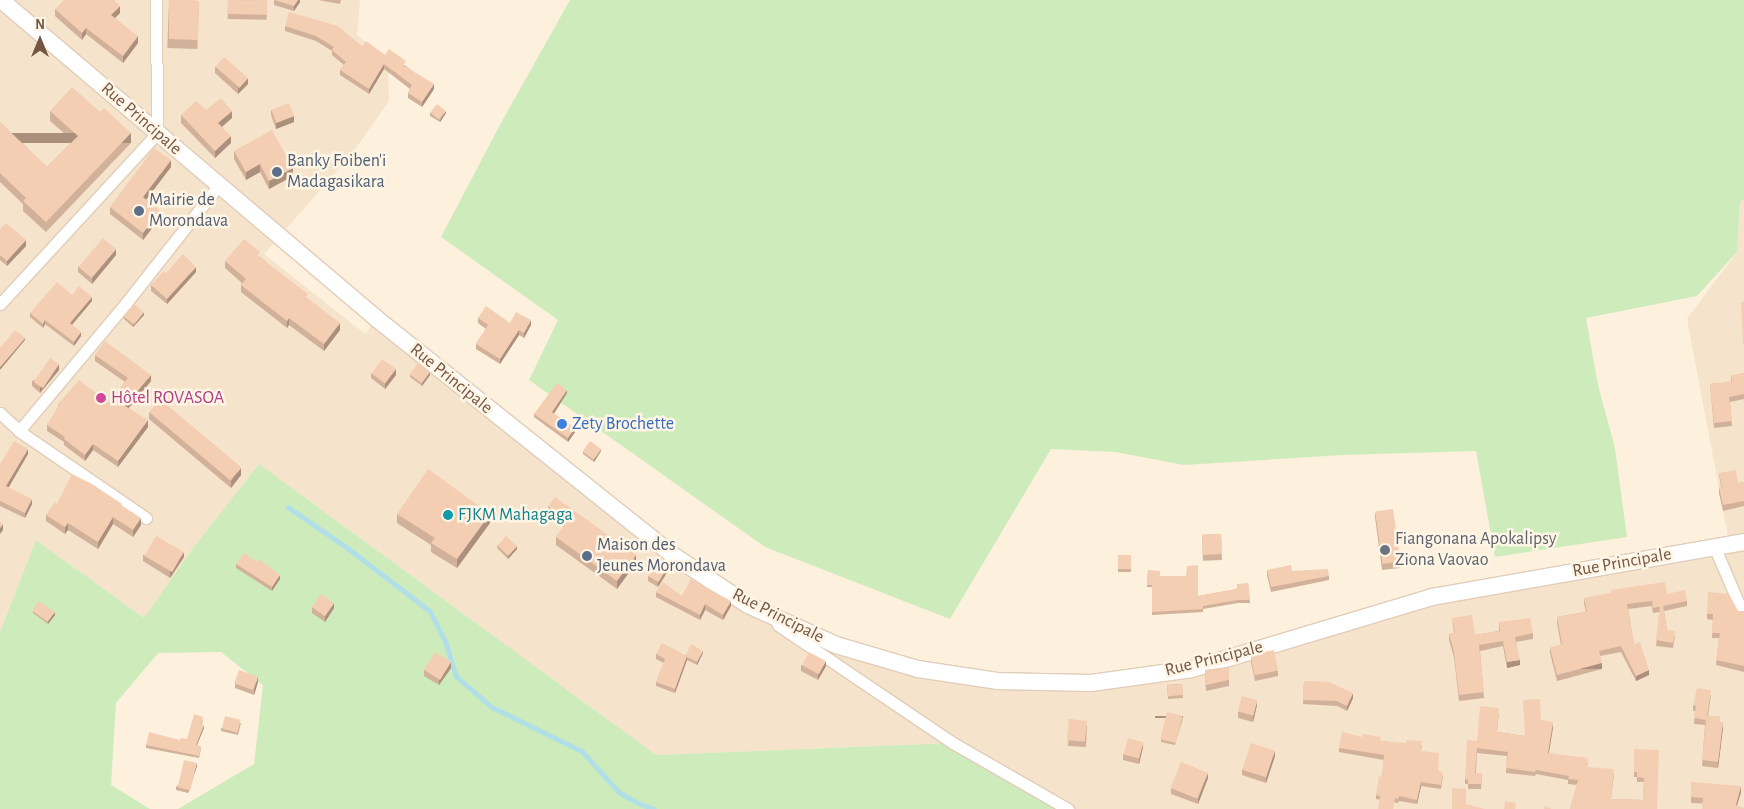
<!DOCTYPE html>
<meta charset="utf-8">
<style>
body{margin:0}
#map{position:relative;width:1744px;height:809px;overflow:hidden;background:#fdf1dd;font-family:"Alegreya Sans",sans-serif}
div>[style]{position:absolute}
[style*='--x']{left:calc(var(--x)*1px);top:calc(var(--y)*1px);width:calc(var(--w)*1px);rotate:calc(var(--a)*1deg)}
.residential>*{inset:0;background:#f5e3cb}
.green>*{inset:0;background:#ceebbc}
.stream>*{height:4.5px;margin:-2.25px;padding:0 2.25px;transform-origin:2.25px;border-radius:2.25px;background:#b1dfe7}
.roads{filter:drop-shadow(1px 0 #e1cdb9) drop-shadow(-1px 0 #e1cdb9) drop-shadow(0 1px #e1cdb9) drop-shadow(0 -1px #e1cdb9)}
.street>*{height:11px;margin:-5.5px;padding:0 5.5px;transform-origin:5.5px;border-radius:5.5px;background:#fff}
.secondary>*{height:16px;margin:-8px;padding:0 8px;transform-origin:8px;border-radius:8px;background:#fff}
.wall>*{inset:0;background:#d2b19a;transform-origin:0 0}
.shaded-wall>*{inset:0;background:#ab907d;transform-origin:0 0}
.building>*{inset:0;background:#f4ceb3;transform-origin:0 0}
.dots>*{width:14px;height:14px;translate:-50% -50%;box-sizing:border-box;border:2px solid #fff5e5;border-radius:50%}
span{translate:-50% -50%;white-space:nowrap;text-align:center;line-height:1.15;-webkit-text-stroke:5px #fff5e5;paint-order:stroke}
.street-label{font-size:18px;color:#745645}
.service-label{font-size:18px;color:#4e5e75}
.left{translate:0 -50%;text-align:left}
.hotel-label{font-size:18px;color:#b23c85}
.shop-label{font-size:18px;color:#366cbe}
.culture-label{font-size:18px;color:#0d838f}
.worship-label{font-size:18px;color:#5b616d}
.north{position:absolute;left:15px;top:15px;width:50px;height:50px;-webkit-text-stroke:4px #fff5e5;paint-order:stroke;rotate:0deg;font-size:14px;font-weight:700;line-height:20px;text-align:center;color:#745645}
.north::after{content:'';display:block;margin:auto;width:18px;height:22px;background:#745645;clip-path:polygon(50% 0,100% 100%,50% 72%,0 100%)}
</style>
<div id="map">
<div class="residential">
<i style="clip-path:polygon(0 0,360px 0,357px 35px,388px 63px,389px 101px,350px 156px,264px 254px,365px 334px,377px 319px,671px 554px,836px 645px,997px 681px,1192px 669px,1432px 597px,1744px 542px,1744px 809px,1068px 809px,953px 743px,656px 755px,259px 464px,190px 552px,144px 618px,36px 540px,0 632px)"></i>
<i style="clip-path:polygon(1744px 199px,1744px 535px,1728px 536px,1687px 319px,1737px 252px,1740px 202px)"></i>
</div>
<div class="green">
<i style="clip-path:polygon(570px 0,1744px 0,1744px 199px,1740px 202px,1737px 252px,1697px 296px,1586px 318px,1598px 385px,1615px 448px,1627px 537px,1495px 557px,1476px 451px,1343px 455px,1184px 465px,1115px 452px,1051px 449px,950px 619px,765px 547px,529px 380px,558px 320px,441px 237px,502px 121px)"></i>
<i style="clip-path:polygon(259px 464px,656px 755px,953px 743px,1068px 809px,178px 809px,254px 764px,263px 685px,221px 652px,158px 653px,116px 703px,111px 785px,150px 809px,0 809px,0 632px,36px 540px,144px 618px,190px 552px)"></i>
</div>
<div class="stream">
<i style="--x:288;--y:507;--w:74;--a:34.5"></i>
<i style="--x:349;--y:549;--w:102;--a:37.4"></i>
<i style="--x:430;--y:611;--w:36;--a:63"></i>
<i style="--x:446;--y:643;--w:34;--a:73"></i>
<i style="--x:456;--y:676;--w:48;--a:40.7"></i>
<i style="--x:492;--y:707;--w:100;--a:26.1"></i>
<i style="--x:582;--y:751;--w:55;--a:47.9"></i>
<i style="--x:619;--y:792;--w:20;--a:30"></i>
<i style="--x:636;--y:802;--w:19;--a:21"></i>
</div>
<div class="roads">
<div class="street">
<i style="--x:0;--y:304;--w:232;--a:-47.4"></i>
<i style="--x:157;--y:133;--w:133;--a:-90.4"></i>
<i style="--x:0;--y:413;--w:26;--a:43"></i>
<i style="--x:19;--y:431;--w:154;--a:34.4"></i>
<i style="--x:19;--y:431;--w:167;--a:-50.1"></i>
<i style="--x:126;--y:303;--w:149;--a:-51.8"></i>
<i style="--x:1714;--y:546;--w:69;--a:66.8"></i>
<i style="--x:1741;--y:609;--w:3;--a:18"></i>
<i style="--x:778;--y:625;--w:211;--a:34"></i>
<i style="--x:953;--y:743;--w:133;--a:29.9"></i>
</div>
<div class="secondary">
<i style="--x:1;--y:0;--w:493;--a:40.3"></i>
<i style="--x:377;--y:319;--w:376;--a:38.6"></i>
<i style="--x:671;--y:554;--w:92;--a:33.5"></i>
<i style="--x:748;--y:605;--w:97;--a:24.4"></i>
<i style="--x:836;--y:645;--w:85;--a:16.3"></i>
<i style="--x:918;--y:669;--w:80;--a:8.6"></i>
<i style="--x:997;--y:681;--w:94;--a:1.2"></i>
<i style="--x:1091;--y:683;--w:102;--a:-7.9"></i>
<i style="--x:1192;--y:669;--w:251;--a:-16.7"></i>
<i style="--x:1432;--y:597;--w:317;--a:-10"></i>
</div>
</div>
<div class="wall">
<i style="left:169px;top:0;width:30px;height:48px;rotate:2deg"></i>
<i style="left:228px;top:0;width:39px;height:19px;rotate:1deg"></i>
<i style="clip-path:polygon(274px 0,300px 0,300px 2px,294px 11px,274px 5px)"></i>
<i style="clip-path:polygon(318px 0,341px 0,340px 4px)"></i>
<i style="clip-path:polygon(55px 9px,120px 13px,115px 18px,138px 43px,123px 63px,86px 34px,82px 40px,55px 16px)"></i>
<i style="clip-path:polygon(285px 26px,362px 46px,385px 55px,406px 66px,434px 89px,422px 107px,408px 98px,408px 93px,410px 89px,384px 69px,369px 94px,340px 75px,340px 70px,344px 65px,332px 55px,332px 51px,316px 41px,285px 31px)"></i>
<i style="clip-path:polygon(215px 67px,248px 84px,238px 94px,215px 73px)"></i>
<i style="clip-path:polygon(206px 110px,232px 118px,222px 127px,231px 143px,215px 158px,181px 123px,181px 115px)"></i>
<i style="clip-path:polygon(271px 110px,294px 122px,276px 129px,271px 115px)"></i>
<i style="clip-path:polygon(50px 111px,131px 143px,46px 232px,23px 211px,23px 204px,0 182px,0 122px,47px 167px,73px 141px,50px 121px)"></i>
<i style="clip-path:polygon(430px 113px,446px 113px,440px 122px,430px 116px)"></i>
<i style="clip-path:polygon(234px 151px,293px 176px,269px 189px,260px 172px,246px 180px,234px 159px)"></i>
<i style="clip-path:polygon(171px 167px,146px 199px,160px 218px,143px 240px,110px 214px,110px 207px)"></i>
<i style="clip-path:polygon(0 229px,26px 246px,7px 266px,0 260px)"></i>
<i style="clip-path:polygon(116px 255px,92px 284px,78px 272px,78px 267px)"></i>
<i style="clip-path:polygon(260px 257px,308px 299px,340px 330px,324px 351px,289px 325px,287px 328px,241px 292px,241px 285px,242px 283px,225px 268px,225px 261px)"></i>
<i style="clip-path:polygon(196px 272px,167px 304px,151px 291px,151px 285px,166px 273px)"></i>
<i style="clip-path:polygon(72px 295px,92px 301px,72px 325px,81px 336px,74px 346px,45px 324px,43px 328px,30px 317px,30px 313px)"></i>
<i style="clip-path:polygon(144px 315px,133px 327px,124px 319px,124px 316px)"></i>
<i style="clip-path:polygon(478px 318px,510px 323px,531px 325px,524px 338px,519px 335px,500px 364px,476px 349px,476px 344px,486px 329px,478px 323px)"></i>
<i style="clip-path:polygon(95px 355px,151px 381px,129px 408px,148px 427px,118px 467px,93px 450px,85px 461px,64px 445px,64px 442px,47px 431px,47px 425px,58px 408px,58px 404px,109px 403px,125px 382px,95px 361px)"></i>
<i style="clip-path:polygon(59px 370px,40px 393px,32px 386px,32px 381px)"></i>
<i style="clip-path:polygon(371px 373px,396px 375px,385px 389px,371px 378px)"></i>
<i style="clip-path:polygon(1744px 373px,1744px 399px,1730px 402px,1732px 426px,1714px 428px,1710px 384px,1731px 382px,1731px 376px)"></i>
<i style="clip-path:polygon(410px 375px,430px 375px,422px 386px,410px 377px)"></i>
<i style="clip-path:polygon(567px 393px,554px 414px,575px 432px,568px 442px,534px 417px,534px 414px)"></i>
<i style="clip-path:polygon(149px 412px,241px 475px,231px 488px,149px 419px)"></i>
<i style="clip-path:polygon(601px 451px,594px 462px,583px 454px,583px 452px)"></i>
<i style="clip-path:polygon(28px 454px,8px 488px,32px 504px,25px 518px,0 506px,0 464px)"></i>
<i style="clip-path:polygon(1719px 473px,1738px 483px,1744px 482px,1744px 506px,1723px 511px,1719px 493px,1719px 487px,1721px 487px)"></i>
<i style="clip-path:polygon(57px 504px,122px 506px,141px 525px,133px 537px,113px 524px,98px 549px,68px 530px,65px 534px,46px 521px,46px 515px)"></i>
<i style="clip-path:polygon(548px 506px,636px 563px,617px 589px,556px 545px,556px 537px,564px 526px,548px 514px)"></i>
<i style="clip-path:polygon(1375px 512px,1400px 562px,1400px 568px,1382px 570px,1375px 517px)"></i>
<i style="clip-path:polygon(397px 514px,490px 523px,457px 568px,431px 552px,431px 545px,397px 523px)"></i>
<i style="left:1221px;top:534px;width:26px;height:19px;rotate:88deg"></i>
<i style="clip-path:polygon(497px 545px,517px 549px,508px 559px,497px 548px)"></i>
<i style="clip-path:polygon(143px 555px,184px 557px,170px 578px,143px 561px)"></i>
<i style="left:1118px;top:555px;width:13px;height:17px"></i>
<i style="clip-path:polygon(236px 564px,280px 579px,272px 591px,236px 568px)"></i>
<i style="clip-path:polygon(669px 569px,658px 587px,648px 581px,648px 576px)"></i>
<i style="clip-path:polygon(1148px 570px,1198px 596px,1237px 589px,1248px 583px,1250px 603px,1238px 603px,1203px 609px,1203px 612px,1152px 615px,1152px 587px,1147px 587px)"></i>
<i style="clip-path:polygon(1267px 570px,1292px 571px,1329px 576px,1329px 580px,1271px 592px,1267px 575px)"></i>
<i style="clip-path:polygon(656px 592px,682px 596px,731px 606px,723px 620px,705px 610px,700px 620px,656px 597px)"></i>
<i style="clip-path:polygon(1667px 594px,1687px 601px,1687px 606px,1664px 611px,1667px 630px,1675px 636px,1673px 648px,1656px 646px,1660px 612px,1653px 613px,1652px 606px,1628px 609px,1634px 644px,1649px 675px,1636px 681px,1621px 652px,1600px 656px,1602px 669px,1557px 681px,1550px 653px,1550px 648px,1561px 645px,1557px 623px,1557px 617px,1586px 612px,1584px 603px,1584px 598px)"></i>
<i style="clip-path:polygon(312px 607px,334px 608px,325px 622px,312px 613px)"></i>
<i style="clip-path:polygon(33px 611px,55px 615px,48px 624px,33px 613px)"></i>
<i style="clip-path:polygon(1738px 611px,1744px 611px,1744px 672px,1716px 665px,1719px 638px,1712px 638px,1713px 620px,1707px 619px,1707px 614px)"></i>
<i style="clip-path:polygon(1452px 618px,1475px 635px,1499px 631px,1499px 622px,1533px 633px,1533px 639px,1516px 642px,1520px 665px,1507px 668px,1503px 646px,1480px 651px,1484px 698px,1459px 701px,1454px 657px,1449px 640px,1449px 634px,1454px 633px)"></i>
<i style="clip-path:polygon(703px 653px,697px 665px,687px 660px,675px 693px,656px 686px,656px 682px,664px 663px,656px 659px,656px 654px,686px 655px)"></i>
<i style="clip-path:polygon(1251px 656px,1278px 671px,1278px 676px,1255px 681px,1251px 662px)"></i>
<i style="clip-path:polygon(801px 665px,826px 666px,818px 680px,801px 671px)"></i>
<i style="clip-path:polygon(1229px 667px,1229px 686px,1206px 691px,1205px 670px)"></i>
<i style="clip-path:polygon(451px 668px,439px 685px,424px 676px,424px 670px)"></i>
<i style="clip-path:polygon(1304px 681px,1353px 698px,1347px 711px,1337px 706px,1303px 704px)"></i>
<i style="clip-path:polygon(258px 682px,254px 695px,235px 688px,235px 683px)"></i>
<i style="left:1182px;top:684px;width:14px;height:15px;rotate:86deg"></i>
<i style="clip-path:polygon(1711px 695px,1708px 716px,1720px 722px,1723px 728px,1718px 768px,1702px 766px,1705px 725px,1694px 724px,1695px 711px,1693px 711px,1693px 705px)"></i>
<i style="clip-path:polygon(1257px 705px,1253px 722px,1238px 718px,1238px 712px)"></i>
<i style="clip-path:polygon(1499px 713px,1497px 732px,1525px 736px,1541px 720px,1553px 727px,1549px 753px,1588px 763px,1587px 767px,1614px 774px,1611px 799px,1643px 800px,1644px 782px,1637px 782px,1637px 777px,1634px 777px,1634px 749px,1657px 809px,1570px 809px,1577px 785px,1568px 784px,1568px 780px,1536px 774px,1535px 776px,1506px 773px,1507px 756px,1477px 753px,1476px 773px,1482px 773px,1481px 789px,1468px 789px,1468px 784px,1465px 784px,1465px 779px,1477px 741px)"></i>
<i style="clip-path:polygon(1183px 718px,1175px 745px,1161px 742px,1161px 739px)"></i>
<i style="clip-path:polygon(203px 719px,202px 724px,204px 728px,197px 745px,201px 749px,199px 758px,146px 748px,146px 745px,187px 739px)"></i>
<i style="clip-path:polygon(1069px 719px,1087px 726px,1086px 747px,1068px 746px)"></i>
<i style="clip-path:polygon(241px 723px,238px 735px,221px 731px,221px 728px)"></i>
<i style="clip-path:polygon(1381px 741px,1422px 746px,1421px 751px,1443px 776px,1441px 789px,1421px 786px,1417px 804px,1399px 801px,1398px 803px,1376px 799px,1376px 795px,1382px 777px,1384px 760px,1339px 752px,1339px 748px)"></i>
<i style="clip-path:polygon(1143px 747px,1139px 764px,1123px 760px,1123px 754px)"></i>
<i style="clip-path:polygon(1275px 756px,1266px 783px,1242px 775px,1242px 769px)"></i>
<i style="clip-path:polygon(197px 766px,188px 793px,176px 790px,176px 787px)"></i>
<i style="clip-path:polygon(1208px 778px,1198px 804px,1171px 794px,1171px 788px)"></i>
<i style="clip-path:polygon(1691px 782px,1741px 792px,1737px 805px,1691px 803px)"></i>
</div>
<div class="shaded-wall">
<i style="clip-path:polygon(298px 0,300px 0,300px 2px,294px 11px,294px 6px)"></i>
<i style="clip-path:polygon(120px 6px,120px 13px,111px 22px,111px 15px)"></i>
<i style="clip-path:polygon(86px 28px,86px 34px,82px 40px,82px 33px)"></i>
<i style="clip-path:polygon(138px 36px,138px 43px,123px 63px,123px 56px)"></i>
<i style="clip-path:polygon(384px 64px,384px 69px,369px 94px,369px 89px)"></i>
<i style="clip-path:polygon(248px 78px,248px 84px,238px 94px,238px 89px)"></i>
<i style="clip-path:polygon(434px 84px,434px 89px,422px 107px,422px 102px)"></i>
<i style="clip-path:polygon(232px 111px,232px 118px,218px 130px,218px 123px)"></i>
<i style="clip-path:polygon(446px 111px,446px 113px,440px 122px,440px 120px)"></i>
<i style="clip-path:polygon(294px 116px,294px 122px,276px 129px,276px 123px)"></i>
<i style="left:131px;top:133px;width:10px;height:123px;rotate:90deg"></i>
<i style="clip-path:polygon(231px 136px,231px 143px,215px 158px,215px 151px)"></i>
<i style="clip-path:polygon(171px 160px,171px 167px,143px 204px,143px 197px)"></i>
<i style="clip-path:polygon(260px 164px,260px 172px,246px 180px,246px 172px)"></i>
<i style="clip-path:polygon(293px 168px,293px 176px,269px 189px,269px 181px)"></i>
<i style="clip-path:polygon(160px 211px,160px 218px,143px 240px,143px 233px)"></i>
<i style="clip-path:polygon(26px 240px,26px 246px,7px 266px,7px 261px)"></i>
<i style="clip-path:polygon(116px 249px,116px 255px,92px 284px,92px 278px)"></i>
<i style="clip-path:polygon(196px 267px,196px 272px,167px 304px,167px 299px)"></i>
<i style="clip-path:polygon(92px 297px,92px 301px,70px 327px,70px 323px)"></i>
<i style="clip-path:polygon(144px 312px,144px 315px,133px 327px,133px 324px)"></i>
<i style="clip-path:polygon(289px 318px,289px 325px,287px 328px,287px 321px)"></i>
<i style="clip-path:polygon(45px 320px,45px 324px,43px 328px,43px 324px)"></i>
<i style="clip-path:polygon(531px 320px,531px 325px,524px 338px,524px 333px)"></i>
<i style="clip-path:polygon(340px 323px,340px 330px,324px 351px,324px 344px)"></i>
<i style="clip-path:polygon(519px 330px,519px 335px,500px 364px,500px 359px)"></i>
<i style="clip-path:polygon(81px 332px,81px 336px,74px 346px,74px 342px)"></i>
<i style="clip-path:polygon(25px 338px,25px 340px,0 370px,0 367px)"></i>
<i style="clip-path:polygon(59px 364px,59px 370px,40px 393px,40px 388px)"></i>
<i style="clip-path:polygon(396px 369px,396px 375px,385px 389px,385px 383px)"></i>
<i style="clip-path:polygon(430px 372px,430px 375px,422px 386px,422px 383px)"></i>
<i style="clip-path:polygon(151px 375px,151px 381px,125px 412px,125px 406px)"></i>
<i style="clip-path:polygon(567px 390px,567px 393px,552px 416px,552px 412px)"></i>
<i style="clip-path:polygon(148px 420px,148px 427px,118px 467px,118px 461px)"></i>
<i style="clip-path:polygon(575px 428px,575px 432px,568px 442px,568px 438px)"></i>
<i style="clip-path:polygon(93px 444px,93px 450px,85px 461px,85px 455px)"></i>
<i style="clip-path:polygon(28px 449px,28px 454px,6px 492px,6px 486px)"></i>
<i style="clip-path:polygon(601px 449px,601px 451px,594px 462px,594px 459px)"></i>
<i style="clip-path:polygon(241px 468px,241px 475px,231px 488px,231px 481px)"></i>
<i style="clip-path:polygon(32px 499px,32px 504px,25px 518px,25px 513px)"></i>
<i style="clip-path:polygon(490px 514px,490px 523px,457px 568px,457px 559px)"></i>
<i style="clip-path:polygon(113px 517px,113px 524px,98px 549px,98px 542px)"></i>
<i style="clip-path:polygon(141px 518px,141px 525px,133px 537px,133px 530px)"></i>
<i style="clip-path:polygon(68px 523px,68px 530px,65px 534px,65px 527px)"></i>
<i style="clip-path:polygon(3px 524px,3px 530px,0 534px,0 528px)"></i>
<i style="clip-path:polygon(517px 546px,517px 549px,508px 559px,508px 556px)"></i>
<i style="clip-path:polygon(184px 552px,184px 557px,170px 578px,170px 572px)"></i>
<i style="clip-path:polygon(636px 555px,636px 563px,617px 589px,617px 581px)"></i>
<i style="clip-path:polygon(669px 564px,669px 569px,658px 587px,658px 582px)"></i>
<i style="clip-path:polygon(280px 575px,280px 579px,272px 591px,272px 587px)"></i>
<i style="clip-path:polygon(731px 601px,731px 606px,723px 620px,723px 615px)"></i>
<i style="clip-path:polygon(334px 603px,334px 608px,325px 622px,325px 616px)"></i>
<i style="clip-path:polygon(705px 604px,705px 610px,700px 620px,700px 615px)"></i>
<i style="clip-path:polygon(55px 612px,55px 615px,48px 624px,48px 621px)"></i>
<i style="clip-path:polygon(703px 651px,703px 653px,697px 665px,697px 662px)"></i>
<i style="clip-path:polygon(687px 656px,687px 660px,675px 693px,675px 689px)"></i>
<i style="clip-path:polygon(1520px 660px,1520px 665px,1507px 668px,1507px 662px)"></i>
<i style="clip-path:polygon(826px 661px,826px 666px,818px 680px,818px 675px)"></i>
<i style="clip-path:polygon(451px 662px,451px 668px,439px 685px,439px 680px)"></i>
<i style="left:1602px;top:663px;width:6px;height:47px;rotate:90deg"></i>
<i style="clip-path:polygon(1649px 670px,1649px 675px,1636px 681px,1636px 676px)"></i>
<i style="clip-path:polygon(258px 677px,258px 682px,254px 695px,254px 689px)"></i>
<i style="clip-path:polygon(1353px 693px,1353px 698px,1347px 711px,1347px 706px)"></i>
<i style="clip-path:polygon(1257px 700px,1257px 705px,1253px 722px,1253px 716px)"></i>
<i style="left:1183px;top:716px;width:2px;height:28px;rotate:90deg"></i>
<i style="clip-path:polygon(1553px 722px,1553px 727px,1548px 758px,1548px 753px)"></i>
<i style="clip-path:polygon(1723px 722px,1723px 728px,1718px 768px,1718px 762px)"></i>
<i style="clip-path:polygon(204px 725px,204px 728px,196px 747px,196px 745px)"></i>
<i style="clip-path:polygon(1143px 742px,1143px 747px,1139px 764px,1139px 758px)"></i>
<i style="clip-path:polygon(1275px 751px,1275px 756px,1266px 783px,1266px 777px)"></i>
<i style="clip-path:polygon(197px 763px,197px 766px,188px 793px,188px 791px)"></i>
<i style="clip-path:polygon(1208px 773px,1208px 778px,1198px 804px,1198px 799px)"></i>
<i style="clip-path:polygon(1421px 782px,1421px 786px,1417px 804px,1417px 800px)"></i>
<i style="clip-path:polygon(1741px 786px,1741px 792px,1736px 809px,1736px 805px)"></i>
</div>
<div class="building">
<i style="clip-path:polygon(64px 0,114px 0,120px 6px,111px 15px,138px 36px,123px 56px,86px 28px,82px 33px,55px 9px)"></i>
<i style="clip-path:polygon(169px 0,195px 0,195px 1px,199px 1px,198px 40px,169px 39px)"></i>
<i style="left:228px;top:0;width:39px;height:14px;rotate:1deg"></i>
<i style="clip-path:polygon(274px 0,298px 0,294px 6px)"></i>
<i style="clip-path:polygon(289px 12px,338px 26px,362px 46px,366px 41px,385px 55px,389px 49px,406px 61px,403px 65px,434px 84px,422px 102px,408px 93px,412px 85px,384px 64px,369px 89px,340px 70px,346px 62px,332px 50px,334px 47px,316px 36px,285px 26px)"></i>
<i style="left:224px;top:57px;width:32px;height:13px;rotate:41deg"></i>
<i style="clip-path:polygon(72px 87px,100px 112px,104px 108px,131px 133px,46px 222px,23px 201px,26px 198px,0 173px,0 122px,47px 167px,78px 136px,50px 111px)"></i>
<i style="clip-path:polygon(221px 98px,232px 111px,218px 123px,231px 136px,215px 151px,181px 115px,196px 101px,206px 110px)"></i>
<i style="left:289px;top:103px;width:14px;height:19px;rotate:69deg"></i>
<i style="left:437px;top:104px;width:11px;height:11px;rotate:38deg"></i>
<i style="clip-path:polygon(272px 130px,293px 168px,269px 181px,260px 164px,246px 172px,234px 151px)"></i>
<i style="clip-path:polygon(154px 148px,171px 160px,143px 197px,160px 211px,143px 233px,110px 207px)"></i>
<i style="clip-path:polygon(6px 223px,26px 240px,7px 261px,0 255px,0 229px)"></i>
<i style="left:103px;top:238px;width:17px;height:38px;rotate:40deg"></i>
<i style="clip-path:polygon(244px 239px,260px 252px,257px 255px,308px 294px,306px 297px,340px 323px,324px 344px,289px 318px,287px 321px,241px 285px,246px 279px,225px 261px)"></i>
<i style="clip-path:polygon(183px 254px,196px 267px,167px 299px,151px 285px,164px 271px,166px 273px)"></i>
<i style="clip-path:polygon(57px 282px,72px 295px,79px 286px,92px 297px,70px 323px,81px 332px,74px 342px,45px 320px,43px 324px,30px 313px)"></i>
<i style="clip-path:polygon(1741px 302px,1744px 302px,1744px 344px,1743px 344px)"></i>
<i style="left:134px;top:304px;width:13px;height:16px;rotate:39deg"></i>
<i style="clip-path:polygon(486px 306px,510px 323px,516px 312px,531px 320px,524px 333px,519px 330px,500px 359px,476px 344px,488px 325px,478px 318px)"></i>
<i style="clip-path:polygon(15px 330px,25px 338px,0 367px,0 346px,1px 347px)"></i>
<i style="clip-path:polygon(105px 341px,151px 375px,125px 406px,148px 420px,118px 461px,93px 444px,85px 455px,64px 439px,65px 437px,47px 425px,59px 405px,58px 404px,79px 380px,109px 403px,128px 378px,95px 355px)"></i>
<i style="left:50px;top:358px;width:11px;height:29px;rotate:34deg"></i>
<i style="left:382px;top:359px;width:17px;height:18px;rotate:36deg"></i>
<i style="left:418px;top:363px;width:15px;height:14px;rotate:37deg"></i>
<i style="clip-path:polygon(1744px 373px,1744px 394px,1729px 397px,1732px 421px,1714px 423px,1710px 384px,1732px 382px,1731px 376px)"></i>
<i style="clip-path:polygon(557px 383px,567px 390px,552px 412px,575px 428px,568px 438px,534px 414px)"></i>
<i style="left:160px;top:399px;width:106px;height:17px;rotate:40deg"></i>
<i style="clip-path:polygon(14px 441px,28px 449px,6px 486px,32px 499px,25px 513px,0 501px,0 464px)"></i>
<i style="left:590px;top:441px;width:14px;height:13px;rotate:36deg"></i>
<i style="clip-path:polygon(428px 469px,490px 514px,457px 559px,431px 543px,435px 538px,397px 514px)"></i>
<i style="clip-path:polygon(1736px 470px,1738px 483px,1744px 482px,1744px 501px,1723px 505px,1719px 487px,1722px 487px,1719px 473px)"></i>
<i style="clip-path:polygon(72px 474px,92px 484px,122px 504px,121px 505px,141px 518px,133px 530px,113px 517px,98px 542px,68px 523px,65px 527px,46px 515px,55px 502px,57px 504px)"></i>
<i style="clip-path:polygon(555px 497px,636px 555px,617px 581px,556px 537px,567px 521px,548px 506px)"></i>
<i style="left:1393px;top:509px;width:53px;height:18px;rotate:82deg"></i>
<i style="clip-path:polygon(0 522px,3px 524px,0 528px)"></i>
<i style="left:1221px;top:534px;width:20px;height:19px;rotate:87deg"></i>
<i style="left:156px;top:536px;width:32px;height:23px;rotate:30deg"></i>
<i style="left:506px;top:536px;width:15px;height:13px;rotate:42deg"></i>
<i style="clip-path:polygon(244px 553px,257px 562px,259px 559px,280px 575px,272px 587px,236px 564px)"></i>
<i style="left:1118px;top:555px;width:13px;height:14px"></i>
<i style="left:659px;top:558px;width:12px;height:21px;rotate:31deg"></i>
<i style="clip-path:polygon(1198px 565px,1198px 596px,1237px 589px,1237px 584px,1248px 583px,1250px 600px,1238px 600px,1203px 606px,1203px 609px,1152px 612px,1152px 585px,1147px 585px,1148px 570px,1160px 571px,1160px 576px,1186px 576px,1187px 566px)"></i>
<i style="clip-path:polygon(1291px 565px,1292px 571px,1328px 569px,1329px 576px,1271px 587px,1267px 570px)"></i>
<i style="clip-path:polygon(691px 579px,731px 601px,723px 615px,705px 604px,700px 615px,656px 592px,663px 582px,682px 596px)"></i>
<i style="clip-path:polygon(1665px 582px,1667px 594px,1685px 590px,1687px 601px,1653px 608px,1652px 601px,1627px 604px,1634px 644px,1640px 642px,1649px 670px,1636px 676px,1621px 646px,1599px 651px,1602px 663px,1557px 675px,1550px 648px,1562px 644px,1557px 617px,1587px 612px,1584px 598px,1611px 593px,1611px 590px)"></i>
<i style="clip-path:polygon(1708px 592px,1729px 594px,1738px 611px,1744px 611px,1744px 666px,1716px 660px,1720px 633px,1712px 633px,1713px 614px,1707px 614px)"></i>
<i style="left:321px;top:594px;width:16px;height:16px;rotate:35deg"></i>
<i style="left:39px;top:601px;width:19px;height:12px;rotate:35deg"></i>
<i style="clip-path:polygon(1660px 606px,1663px 606px,1667px 630px,1675px 631px,1673px 643px,1656px 640px)"></i>
<i style="clip-path:polygon(1472px 615px,1475px 635px,1500px 631px,1499px 622px,1530px 618px,1533px 633px,1515px 637px,1520px 660px,1507px 662px,1503px 641px,1479px 645px,1484px 692px,1459px 695px,1454px 652px,1449px 634px,1455px 633px,1452px 618px)"></i>
<i style="clip-path:polygon(662px 643px,687px 656px,675px 689px,656px 682px,665px 659px,656px 654px)"></i>
<i style="clip-path:polygon(691px 644px,703px 651px,697px 662px,687px 657px,687px 656px,686px 655px)"></i>
<i style="left:1274px;top:650px;width:21px;height:24px;rotate:79deg"></i>
<i style="left:435px;top:652px;width:19px;height:21px;rotate:32deg"></i>
<i style="left:809px;top:652px;width:19px;height:15px;rotate:28deg"></i>
<i style="clip-path:polygon(1229px 667px,1229px 680px,1206px 685px,1205px 670px)"></i>
<i style="left:239px;top:670px;width:20px;height:14px;rotate:20deg"></i>
<i style="clip-path:polygon(1304px 681px,1329px 682px,1353px 693px,1347px 706px,1337px 701px,1303px 700px)"></i>
<i style="left:1182px;top:684px;width:11px;height:15px;rotate:85deg"></i>
<i style="clip-path:polygon(1697px 688px,1711px 690px,1707px 716px,1720px 716px,1720px 722px,1723px 722px,1718px 762px,1702px 760px,1706px 720px,1694px 718px,1696px 706px,1693px 705px)"></i>
<i style="left:1242px;top:696px;width:16px;height:16px;rotate:15deg"></i>
<i style="clip-path:polygon(1540px 699px,1541px 720px,1553px 722px,1548px 753px,1588px 758px,1587px 767px,1614px 769px,1611px 799px,1643px 800px,1644px 778px,1637px 777px,1637px 772px,1634px 772px,1634px 749px,1659px 750px,1657px 809px,1570px 809px,1578px 780px,1568px 779px,1569px 776px,1536px 770px,1535px 772px,1506px 768px,1508px 752px,1477px 748px,1475px 773px,1482px 773px,1481px 784px,1468px 784px,1468px 780px,1465px 779px,1467px 740px,1477px 741px,1480px 706px,1499px 708px,1497px 732px,1525px 736px,1523px 700px)"></i>
<i style="left:1167px;top:712px;width:16px;height:28px;rotate:14deg"></i>
<i style="clip-path:polygon(194px 714px,203px 717px,201px 724px,204px 725px,196px 745px,201px 746px,199px 756px,146px 745px,149px 732px,180px 740px,181px 738px,187px 739px)"></i>
<i style="left:225px;top:716px;width:16px;height:13px;rotate:14deg"></i>
<i style="left:1069px;top:719px;width:18px;height:21px;rotate:6deg"></i>
<i style="clip-path:polygon(1342px 732px,1362px 737px,1363px 734px,1381px 737px,1380px 741px,1406px 743px,1407px 740px,1422px 741px,1421px 751px,1439px 753px,1438px 771px,1443px 772px,1441px 785px,1421px 782px,1417px 800px,1399px 796px,1398px 799px,1395px 798px,1393px 809px,1378px 809px,1380px 796px,1376px 795px,1379px 776px,1382px 777px,1384px 755px,1339px 748px)"></i>
<i style="left:1128px;top:738px;width:16px;height:17px;rotate:15deg"></i>
<i style="left:1251px;top:743px;width:25px;height:28px;rotate:18deg"></i>
<i style="left:184px;top:760px;width:13px;height:28px;rotate:13deg"></i>
<i style="left:1181px;top:762px;width:29px;height:28px;rotate:22deg"></i>
<i style="clip-path:polygon(1691px 782px,1741px 786px,1736px 805px,1744px 808px,1744px 809px,1702px 809px,1703px 798px,1691px 797px)"></i>
<i style="clip-path:polygon(1452px 788px,1466px 789px,1466px 804px,1485px 809px,1452px 809px)"></i>
<i style="clip-path:polygon(1505px 801px,1516px 803px,1515px 809px,1504px 809px)"></i>
<i style="clip-path:polygon(1545px 806px,1552px 809px,1544px 809px)"></i>
</div>
<div class="dots">
<i style="left:277px;top:172px;background:#5c6f8a"></i>
<i style="left:139px;top:211px;background:#5c6f8a"></i>
<i style="left:101px;top:398px;background:#d1479c"></i>
<i style="left:562px;top:424px;background:#3f7fe0"></i>
<i style="left:448px;top:515px;background:#0f9aa8"></i>
<i style="left:1385px;top:550px;background:#6b7280"></i>
<i style="left:587px;top:556px;background:#5c6f8a"></i>
</div>
<div class="street-label">
<span style="left:141px;top:119px;rotate:41deg">Rue Principale</span>
<span style="left:451px;top:379px;rotate:39deg">Rue Principale</span>
<span style="left:1622px;top:563px;rotate:-10deg">Rue Principale</span>
<span style="left:778px;top:616px;rotate:27deg">Rue Principale</span>
<span style="left:1214px;top:659px;rotate:-14deg">Rue Principale</span>
</div>
<div class="service-label">
<span class="left" style="left:287px;top:172px">Banky Foiben'i<br>Madagasikara</span>
<span class="left" style="left:149px;top:211px">Mairie de<br>Morondava</span>
<span class="left" style="left:597px;top:556px">Maison des<br>Jeunes Morondava</span>
</div>
<div class="hotel-label">
<span class="left" style="left:111px;top:398px">Hôtel ROVASOA</span>
</div>
<div class="shop-label">
<span class="left" style="left:572px;top:424px">Zety Brochette</span>
</div>
<div class="culture-label">
<span class="left" style="left:458px;top:515px">FJKM Mahagaga</span>
</div>
<div class="worship-label">
<span class="left" style="left:1395px;top:550px">Fiangonana Apokalipsy<br>Ziona Vaovao</span>
</div>
<div class="north">N</div>
</div>
